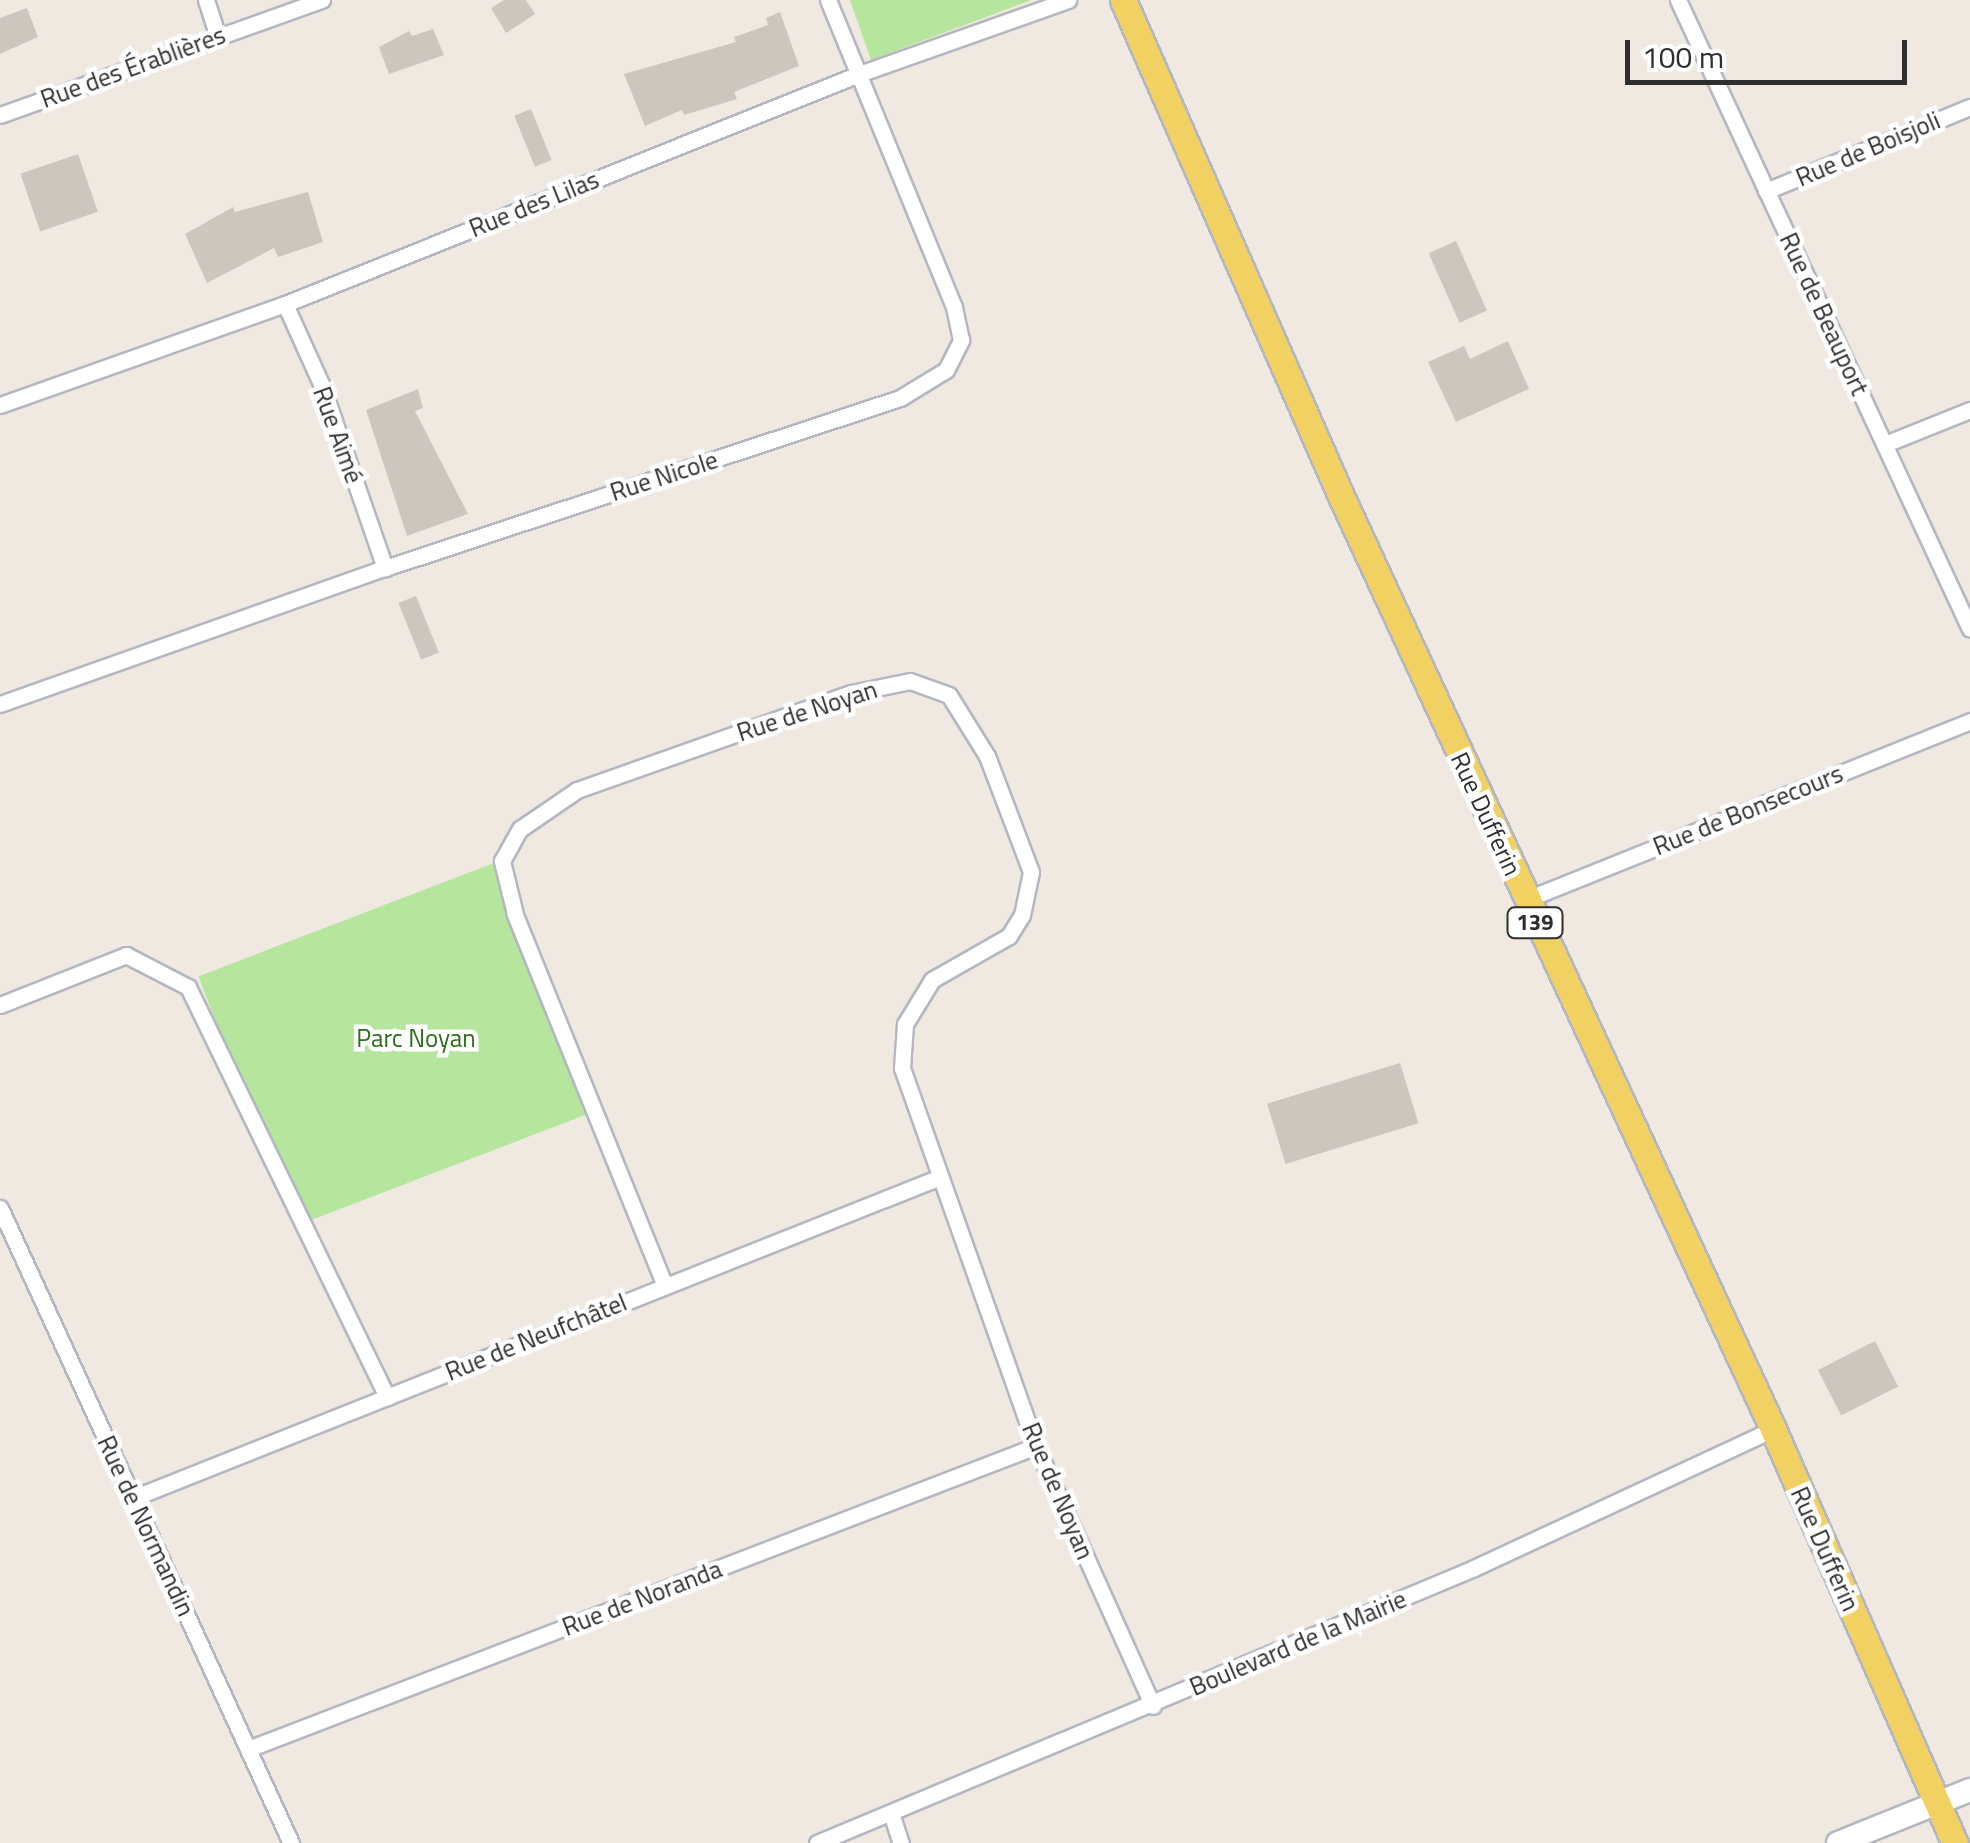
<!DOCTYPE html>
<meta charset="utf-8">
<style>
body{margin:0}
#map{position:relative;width:1970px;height:1843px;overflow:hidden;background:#efe9e1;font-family:"Titillium Web",sans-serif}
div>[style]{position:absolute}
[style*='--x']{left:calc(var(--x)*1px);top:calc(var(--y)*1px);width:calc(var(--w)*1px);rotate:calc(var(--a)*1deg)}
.green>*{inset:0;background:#b6e59e;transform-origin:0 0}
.building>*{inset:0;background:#cbc7bf;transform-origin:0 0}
.roads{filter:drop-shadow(2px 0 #b4b7c1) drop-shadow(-2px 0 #b4b7c1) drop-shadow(0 2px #b4b7c1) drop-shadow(0 -2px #b4b7c1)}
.street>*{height:15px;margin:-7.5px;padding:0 7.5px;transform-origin:7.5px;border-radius:7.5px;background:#fff}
.secondary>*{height:22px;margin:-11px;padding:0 11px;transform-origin:11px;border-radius:11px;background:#fff}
.primary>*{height:25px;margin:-12.5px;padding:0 12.5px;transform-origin:12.5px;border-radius:12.5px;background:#f2d163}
span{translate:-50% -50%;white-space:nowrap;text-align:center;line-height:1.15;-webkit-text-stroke:9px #fff;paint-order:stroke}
.shield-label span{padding:2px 8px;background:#fff;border:2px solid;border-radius:8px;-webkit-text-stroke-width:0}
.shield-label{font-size:22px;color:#2e2e2e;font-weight:700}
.street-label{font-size:25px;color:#2e2e2e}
.park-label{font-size:25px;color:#2c6e1b}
.scale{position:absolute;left:1625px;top:40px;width:282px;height:45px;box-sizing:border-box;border:5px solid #2e2e2e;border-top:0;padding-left:12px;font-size:30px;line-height:35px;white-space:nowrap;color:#2e2e2e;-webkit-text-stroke:8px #fff;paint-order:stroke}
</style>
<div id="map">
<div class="green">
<i style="clip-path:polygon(850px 0,1031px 0,871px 60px)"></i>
<i style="left:499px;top:861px;width:268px;height:322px;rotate:69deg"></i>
</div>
<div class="building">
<i style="clip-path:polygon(504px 0,526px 0,535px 14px,506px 33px,491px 8px)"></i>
<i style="clip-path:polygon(27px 8px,38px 37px,0 54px,0 18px)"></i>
<i style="clip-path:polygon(780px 12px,799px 66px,734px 92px,737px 99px,684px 115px,682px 110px,645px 126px,624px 74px,736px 42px,734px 37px,768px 25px,766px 18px)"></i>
<i style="clip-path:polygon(433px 29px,444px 55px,389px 74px,379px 47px,409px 31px,412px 36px)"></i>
<i style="left:531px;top:109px;width:55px;height:18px;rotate:68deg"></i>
<i style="left:78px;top:154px;width:61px;height:61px;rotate:71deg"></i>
<i style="clip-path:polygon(308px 192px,323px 242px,278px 257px,274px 248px,207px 283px,185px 234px,233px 207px,235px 212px)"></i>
<i style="left:1456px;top:241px;width:76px;height:30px;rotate:66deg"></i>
<i style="clip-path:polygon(1508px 341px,1529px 389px,1456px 422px,1428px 362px,1464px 346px,1470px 359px)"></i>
<i style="clip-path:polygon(418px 389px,423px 408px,415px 411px,468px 514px,407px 536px,366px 410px)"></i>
<i style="left:416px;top:596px;width:61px;height:19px;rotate:68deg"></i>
<i style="left:1400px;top:1063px;width:63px;height:139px;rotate:73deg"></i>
<i style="left:1875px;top:1341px;width:51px;height:64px;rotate:63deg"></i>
</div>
<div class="roads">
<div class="street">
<i style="--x:206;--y:0;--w:38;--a:72"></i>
<i style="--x:1678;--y:0;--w:693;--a:65.1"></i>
<i style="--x:0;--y:115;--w:342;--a:-19.7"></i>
<i style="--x:1766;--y:191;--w:221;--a:-22.4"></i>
<i style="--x:285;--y:304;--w:90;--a:65.7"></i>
<i style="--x:322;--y:386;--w:193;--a:70.9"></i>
<i style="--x:0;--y:405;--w:302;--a:-19.5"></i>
<i style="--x:285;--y:304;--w:618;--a:-21.84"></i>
<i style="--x:859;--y:74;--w:222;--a:-19.5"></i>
<i style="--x:1885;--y:444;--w:92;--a:-21.8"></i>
<i style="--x:0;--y:704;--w:408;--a:-19.5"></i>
<i style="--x:385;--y:568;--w:542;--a:-18.27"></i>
<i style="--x:900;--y:398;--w:54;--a:-31.3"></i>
<i style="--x:946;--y:370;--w:34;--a:-63"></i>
<i style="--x:961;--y:340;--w:34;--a:-102"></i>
<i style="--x:954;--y:307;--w:332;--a:-112.3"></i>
<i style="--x:1525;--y:900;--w:480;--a:-21.9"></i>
<i style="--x:0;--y:1005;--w:136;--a:-21.6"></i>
<i style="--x:126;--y:955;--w:70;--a:27.3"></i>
<i style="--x:188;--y:987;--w:456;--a:64.1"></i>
<i style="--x:0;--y:1208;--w:699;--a:65.38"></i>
<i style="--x:665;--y:1286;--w:401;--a:-112"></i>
<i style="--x:515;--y:914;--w:55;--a:-103.8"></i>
<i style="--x:502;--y:861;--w:37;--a:-61"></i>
<i style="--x:520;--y:829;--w:69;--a:-34.4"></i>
<i style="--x:577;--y:790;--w:291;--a:-19.5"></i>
<i style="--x:851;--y:693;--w:60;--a:-11.5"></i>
<i style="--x:910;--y:681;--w:41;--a:19.7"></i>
<i style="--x:949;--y:695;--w:72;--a:58.1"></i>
<i style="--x:987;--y:756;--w:124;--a:69.2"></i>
<i style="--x:1031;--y:872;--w:44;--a:101.8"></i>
<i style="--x:1022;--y:915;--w:25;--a:122"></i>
<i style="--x:1009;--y:936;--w:89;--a:150.3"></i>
<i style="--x:932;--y:980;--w:52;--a:121.5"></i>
<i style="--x:905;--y:1024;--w:44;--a:93.9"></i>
<i style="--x:902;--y:1068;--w:401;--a:70.5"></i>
<i style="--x:1036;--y:1446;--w:285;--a:65.8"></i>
<i style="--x:133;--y:1498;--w:868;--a:-21.69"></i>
<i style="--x:248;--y:1749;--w:844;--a:-21.03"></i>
<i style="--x:891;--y:1813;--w:32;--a:72"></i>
<i style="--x:817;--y:1843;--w:712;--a:-22.71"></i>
<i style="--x:1474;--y:1568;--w:330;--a:-24.9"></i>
</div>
<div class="secondary">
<i style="--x:1838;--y:1843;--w:142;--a:-21.9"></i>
</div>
<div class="primary">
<i style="--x:1123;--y:0;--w:542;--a:66.27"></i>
<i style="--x:1341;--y:496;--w:1028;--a:65.15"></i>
<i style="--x:1773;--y:1429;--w:452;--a:66.3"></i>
</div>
</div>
<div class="shield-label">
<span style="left:1535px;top:923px">139</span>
</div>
<div class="street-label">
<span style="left:133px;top:67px;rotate:-20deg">Rue des Érablières</span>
<span style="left:1868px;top:149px;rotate:-23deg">Rue de Boisjoli</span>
<span style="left:534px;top:204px;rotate:-22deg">Rue des Lilas</span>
<span style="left:1824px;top:314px;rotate:65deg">Rue de Beauport</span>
<span style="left:338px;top:435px;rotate:70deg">Rue Aimé</span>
<span style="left:664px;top:476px;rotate:-18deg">Rue Nicole</span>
<span style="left:807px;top:711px;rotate:-18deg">Rue de Noyan</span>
<span style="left:1748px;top:810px;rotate:-22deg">Rue de Bonsecours</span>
<span style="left:1486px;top:814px;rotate:65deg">Rue Dufferin</span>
<span style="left:536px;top:1337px;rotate:-22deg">Rue de Neufchâtel</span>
<span style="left:1058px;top:1491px;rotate:67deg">Rue de Noyan</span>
<span style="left:146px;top:1526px;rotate:65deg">Rue de Normandin</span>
<span style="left:1825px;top:1549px;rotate:66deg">Rue Dufferin</span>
<span style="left:642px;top:1598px;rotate:-21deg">Rue de Noranda</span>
<span style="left:1298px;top:1643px;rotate:-23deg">Boulevard de la Mairie</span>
</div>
<div class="park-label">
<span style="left:416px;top:1038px">Parc Noyan</span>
</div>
<div class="scale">100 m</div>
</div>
